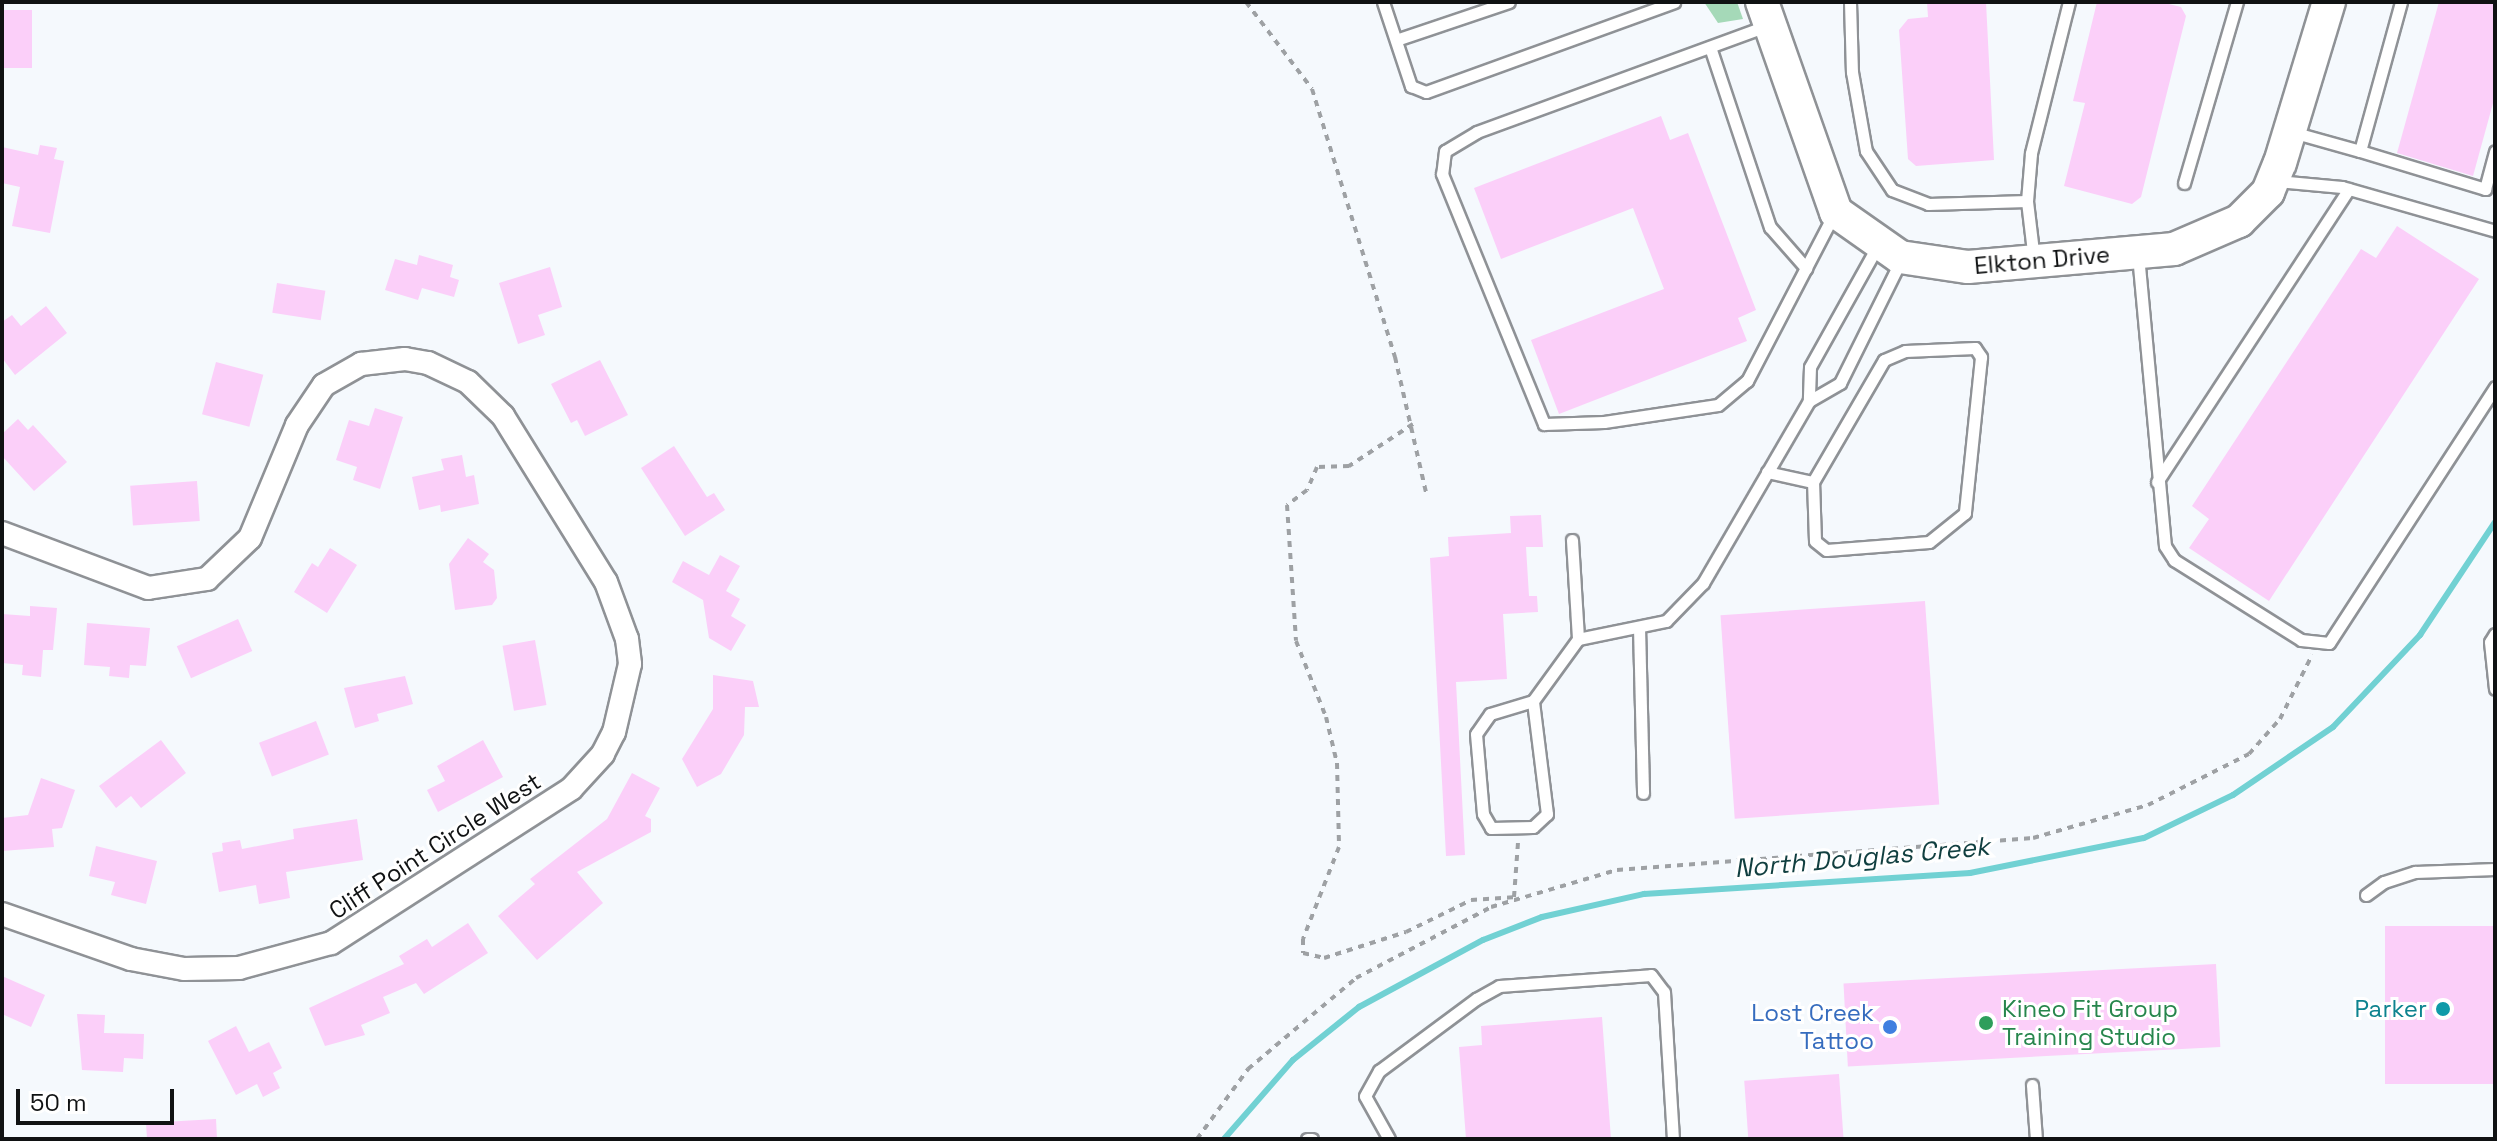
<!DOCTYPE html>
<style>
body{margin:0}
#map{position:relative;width:2497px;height:1141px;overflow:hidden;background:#f5f9fd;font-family:"Space Grotesk",sans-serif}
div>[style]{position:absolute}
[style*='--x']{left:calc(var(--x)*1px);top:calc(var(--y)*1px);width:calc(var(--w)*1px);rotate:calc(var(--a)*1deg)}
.green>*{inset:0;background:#a5d9b8}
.stream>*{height:6px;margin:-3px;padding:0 3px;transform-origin:3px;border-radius:3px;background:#71d1d3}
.building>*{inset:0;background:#fbcff9;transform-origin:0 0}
.path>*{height:4px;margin-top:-2px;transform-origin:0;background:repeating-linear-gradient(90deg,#9ea1a4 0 6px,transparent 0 12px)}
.roads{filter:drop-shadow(2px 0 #8f9296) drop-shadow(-2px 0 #8f9296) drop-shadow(0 2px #8f9296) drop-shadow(0 -2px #8f9296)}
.lane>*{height:11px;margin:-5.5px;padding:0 5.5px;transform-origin:5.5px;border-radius:5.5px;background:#fff}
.street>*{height:22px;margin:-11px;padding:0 11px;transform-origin:11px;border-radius:11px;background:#fff}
.secondary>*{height:32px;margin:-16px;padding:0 16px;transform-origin:16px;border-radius:16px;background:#fff}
.dots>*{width:22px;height:22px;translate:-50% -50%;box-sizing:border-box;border:4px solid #fff;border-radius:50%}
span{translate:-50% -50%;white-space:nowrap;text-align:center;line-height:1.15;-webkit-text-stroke:6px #fff;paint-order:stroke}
.street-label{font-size:24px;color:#101213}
.leisure-label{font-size:24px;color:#27864d}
.left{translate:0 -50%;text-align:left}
.culture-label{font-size:24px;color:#0d838f}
.right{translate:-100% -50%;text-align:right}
.shop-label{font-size:24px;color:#366cbe}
.water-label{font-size:26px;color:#113f40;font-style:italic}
.frame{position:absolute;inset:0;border:4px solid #101213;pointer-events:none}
.scale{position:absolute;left:16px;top:1089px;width:158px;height:36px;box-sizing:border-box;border:4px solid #101213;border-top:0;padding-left:10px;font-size:24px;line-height:28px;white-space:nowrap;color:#101213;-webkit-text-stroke:6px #fff;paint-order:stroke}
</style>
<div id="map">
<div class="green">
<i style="clip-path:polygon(1704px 2px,1737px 2px,1743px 19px,1718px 23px)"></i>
</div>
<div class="stream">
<i style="--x:1224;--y:1139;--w:105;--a:-48.9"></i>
<i style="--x:1293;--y:1060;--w:85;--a:-38.8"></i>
<i style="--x:1359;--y:1007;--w:141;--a:-28.4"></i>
<i style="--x:1483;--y:940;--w:63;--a:-21.3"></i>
<i style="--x:1542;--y:917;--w:105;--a:-12.7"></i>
<i style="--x:1644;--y:894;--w:327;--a:-3.7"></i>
<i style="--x:1970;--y:873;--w:177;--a:-11.4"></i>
<i style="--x:2144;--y:838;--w:99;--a:-25.8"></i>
<i style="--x:2233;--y:795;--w:121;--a:-34.2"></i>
<i style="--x:2333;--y:727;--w:127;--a:-46.6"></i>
<i style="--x:2420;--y:635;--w:136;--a:-56.4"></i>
</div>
<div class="building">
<i style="clip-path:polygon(1927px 2px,1986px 2px,1994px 160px,1916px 166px,1908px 159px,1899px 30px,1908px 19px,1928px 17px)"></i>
<i style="clip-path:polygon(2097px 2px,2161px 2px,2181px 7px,2186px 16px,2141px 197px,2132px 204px,2064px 186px,2085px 103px,2073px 101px)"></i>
<i style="clip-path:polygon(2439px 2px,2495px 2px,2495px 96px,2473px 176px,2397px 153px)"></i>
<i style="left:3px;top:10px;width:29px;height:58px"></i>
<i style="clip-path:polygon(1661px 116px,1670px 140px,1688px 133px,1756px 310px,1738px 318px,1747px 341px,1559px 414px,1531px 340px,1664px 289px,1633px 208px,1501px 259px,1474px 188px)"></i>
<i style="clip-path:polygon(40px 145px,57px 148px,54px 159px,64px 161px,50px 233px,12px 226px,20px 187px,2px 183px,2px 147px,38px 155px)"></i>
<i style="clip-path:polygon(2397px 226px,2479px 279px,2269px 601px,2189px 548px,2209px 519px,2192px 506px,2361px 249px,2376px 258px)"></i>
<i style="clip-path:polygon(419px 255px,453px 265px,450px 277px,459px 280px,454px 297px,422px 288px,418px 300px,385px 290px,395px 259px,417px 265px)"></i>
<i style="clip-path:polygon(550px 267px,562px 307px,538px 315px,545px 335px,518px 344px,499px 283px)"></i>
<i style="left:277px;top:283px;width:49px;height:30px;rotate:9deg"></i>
<i style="clip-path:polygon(46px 306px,67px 333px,15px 375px,2px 358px,2px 322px,12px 315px,21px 326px)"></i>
<i style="clip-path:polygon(600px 360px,628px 415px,585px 436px,577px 420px,571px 423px,551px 384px)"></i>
<i style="left:216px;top:362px;width:49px;height:54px;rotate:15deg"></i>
<i style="clip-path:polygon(375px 408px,403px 417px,380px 489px,353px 480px,357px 467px,336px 460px,349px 420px,369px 426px)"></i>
<i style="clip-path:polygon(18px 419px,28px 430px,33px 425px,67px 462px,34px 491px,2px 456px,2px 434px)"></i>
<i style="clip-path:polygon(674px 446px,707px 497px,714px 493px,725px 510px,685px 536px,641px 468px)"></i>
<i style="clip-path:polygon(462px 455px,466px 477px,474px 475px,479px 504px,441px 512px,440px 505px,419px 510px,412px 477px,444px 470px,441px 459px)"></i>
<i style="left:197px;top:481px;width:40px;height:67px;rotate:86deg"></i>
<i style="clip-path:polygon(1541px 515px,1543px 547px,1526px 547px,1529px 596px,1537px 596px,1538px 612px,1503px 614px,1507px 679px,1456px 682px,1465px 855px,1446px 856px,1430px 558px,1449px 556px,1448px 537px,1511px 533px,1510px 516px)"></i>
<i style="clip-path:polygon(468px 538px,489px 554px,483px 562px,494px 570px,497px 598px,492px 605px,455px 610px,449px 564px)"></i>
<i style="clip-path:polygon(330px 548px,357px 565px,327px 613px,294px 592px,312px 563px,318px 567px)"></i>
<i style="clip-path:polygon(720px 555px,740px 566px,726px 591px,740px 599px,731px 616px,746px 625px,731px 651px,709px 638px,703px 600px,672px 582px,683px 561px,709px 575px)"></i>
<i style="left:1925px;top:601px;width:204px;height:205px;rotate:86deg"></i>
<i style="clip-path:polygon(30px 606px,57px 608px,53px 650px,43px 650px,41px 677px,22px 675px,23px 665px,2px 663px,2px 614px,30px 616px)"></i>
<i style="left:238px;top:619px;width:35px;height:67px;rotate:66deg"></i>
<i style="clip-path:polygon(87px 623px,150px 628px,146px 666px,130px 665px,129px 678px,109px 676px,110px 667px,84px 665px)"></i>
<i style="left:535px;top:640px;width:66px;height:33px;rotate:80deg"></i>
<i style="clip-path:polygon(713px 675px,753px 681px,759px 707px,745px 707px,744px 735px,721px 774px,697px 787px,682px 759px,713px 709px)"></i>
<i style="clip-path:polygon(405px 676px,413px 704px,377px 714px,379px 721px,355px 728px,344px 688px)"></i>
<i style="left:316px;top:721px;width:36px;height:61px;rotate:69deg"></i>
<i style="clip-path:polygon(161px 740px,186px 773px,141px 808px,131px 796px,116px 808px,99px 786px)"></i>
<i style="clip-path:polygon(483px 740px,503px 777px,438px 812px,427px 790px,445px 781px,437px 766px)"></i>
<i style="clip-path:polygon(632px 773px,660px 788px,645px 816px,651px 819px,651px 832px,577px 872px,603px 903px,537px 960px,498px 916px,535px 884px,530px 879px,607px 819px)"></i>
<i style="clip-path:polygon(41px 778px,75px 790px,62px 828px,52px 829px,54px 847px,2px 851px,2px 818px,28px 815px)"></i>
<i style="clip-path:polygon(357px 819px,363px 860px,286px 872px,290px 898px,259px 904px,256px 885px,219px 892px,212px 853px,223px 851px,222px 843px,240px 840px,242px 849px,294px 839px,293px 829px)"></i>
<i style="clip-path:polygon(96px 846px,157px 861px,146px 904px,111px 895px,115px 882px,89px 876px)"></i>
<i style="clip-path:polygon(468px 923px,488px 953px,424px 994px,416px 983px,383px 997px,390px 1013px,361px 1025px,365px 1035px,325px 1046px,309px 1008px,404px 964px,399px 956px,427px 939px,432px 947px)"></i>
<i style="left:2495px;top:926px;width:158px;height:110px;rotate:90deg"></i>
<i style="left:2216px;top:964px;width:83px;height:373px;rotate:87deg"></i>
<i style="clip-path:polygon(2px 976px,45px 995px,31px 1027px,2px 1014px)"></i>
<i style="clip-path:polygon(77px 1014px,105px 1015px,104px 1033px,144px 1034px,143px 1059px,124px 1058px,123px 1072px,82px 1070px)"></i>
<i style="clip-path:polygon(1602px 1017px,1611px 1139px,1466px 1139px,1459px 1047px,1482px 1045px,1481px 1026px)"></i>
<i style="clip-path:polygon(236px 1026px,249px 1052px,269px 1042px,282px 1068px,273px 1073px,280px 1088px,263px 1097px,257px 1084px,236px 1095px,208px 1041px)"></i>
<i style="left:1839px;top:1074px;width:65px;height:95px;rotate:86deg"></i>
<i style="clip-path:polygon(216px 1119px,217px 1139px,147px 1139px,146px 1123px)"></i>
</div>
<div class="path">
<i style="--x:1246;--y:2;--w:109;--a:52.8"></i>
<i style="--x:1312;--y:89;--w:281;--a:72.8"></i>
<i style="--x:1395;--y:357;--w:139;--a:77.1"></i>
<i style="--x:1413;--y:424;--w:77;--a:146.7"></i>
<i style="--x:1349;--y:466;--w:32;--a:178"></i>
<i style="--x:1317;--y:467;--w:25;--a:113"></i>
<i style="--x:1307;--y:490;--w:25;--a:143"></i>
<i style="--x:1287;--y:505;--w:136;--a:86.2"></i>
<i style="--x:1296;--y:641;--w:82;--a:68.5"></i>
<i style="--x:1326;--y:717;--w:47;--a:76.6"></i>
<i style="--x:1337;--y:763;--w:84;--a:88.6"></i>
<i style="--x:1339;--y:847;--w:99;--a:111.4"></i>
<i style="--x:1303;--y:939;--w:14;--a:90"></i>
<i style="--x:1303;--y:953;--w:22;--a:13"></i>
<i style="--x:1324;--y:958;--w:86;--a:-17.6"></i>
<i style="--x:1406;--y:932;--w:72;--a:-26.2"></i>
<i style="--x:1471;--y:900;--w:46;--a:-3.7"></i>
<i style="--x:1514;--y:897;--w:55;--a:-85.8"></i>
<i style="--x:1197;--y:1139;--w:87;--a:-53.9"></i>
<i style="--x:1248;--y:1069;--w:141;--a:-40.1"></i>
<i style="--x:1356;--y:978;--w:153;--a:-27.7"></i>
<i style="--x:1491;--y:907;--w:131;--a:-16.4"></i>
<i style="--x:1617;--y:870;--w:417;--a:-4.4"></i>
<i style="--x:2033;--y:838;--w:120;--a:-16"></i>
<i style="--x:2148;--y:805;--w:113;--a:-26.8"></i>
<i style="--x:2249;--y:754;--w:47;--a:-48.5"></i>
<i style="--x:2280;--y:719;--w:72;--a:-63.4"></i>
</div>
<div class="roads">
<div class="lane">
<i style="--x:1383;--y:2;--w:89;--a:71.6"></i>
<i style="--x:1411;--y:86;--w:16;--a:22"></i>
<i style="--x:1426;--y:92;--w:264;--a:-19.9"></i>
<i style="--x:1850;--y:2;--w:70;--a:88.4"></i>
<i style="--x:1852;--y:72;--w:80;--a:80"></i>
<i style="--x:1866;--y:151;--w:47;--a:56.3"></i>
<i style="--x:1892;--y:190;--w:39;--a:21"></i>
<i style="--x:1928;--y:204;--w:99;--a:-1.7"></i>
<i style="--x:1769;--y:25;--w:311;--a:159.9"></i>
<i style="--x:1477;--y:132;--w:37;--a:149"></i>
<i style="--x:1445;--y:151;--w:23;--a:97"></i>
<i style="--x:1442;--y:174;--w:270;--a:67.8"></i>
<i style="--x:1544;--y:424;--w:60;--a:-1.9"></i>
<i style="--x:1604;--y:422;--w:115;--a:-8.5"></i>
<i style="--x:1718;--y:405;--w:38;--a:-40"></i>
<i style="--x:1747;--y:381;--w:188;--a:-62.5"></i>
<i style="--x:1396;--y:40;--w:119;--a:-18.6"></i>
<i style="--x:1710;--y:47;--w:190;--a:71.6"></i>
<i style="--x:1770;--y:227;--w:55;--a:48.7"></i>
<i style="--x:2292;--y:132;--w:71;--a:15.6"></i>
<i style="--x:2360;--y:151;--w:155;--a:-74.6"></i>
<i style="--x:2360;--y:151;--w:131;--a:16.9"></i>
<i style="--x:2485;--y:189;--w:39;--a:-75"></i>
<i style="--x:2277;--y:181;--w:65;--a:5.3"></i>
<i style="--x:2342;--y:187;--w:159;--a:16"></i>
<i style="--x:2184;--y:183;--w:189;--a:-73.7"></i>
<i style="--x:1877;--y:247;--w:137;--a:119.2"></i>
<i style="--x:1810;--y:367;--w:34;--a:92"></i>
<i style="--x:1809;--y:401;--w:36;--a:-30"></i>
<i style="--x:1840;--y:383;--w:140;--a:-63.6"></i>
<i style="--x:2138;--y:255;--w:292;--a:84.7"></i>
<i style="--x:2165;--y:546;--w:17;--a:57"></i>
<i style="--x:2174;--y:560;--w:150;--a:32.2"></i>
<i style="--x:2301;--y:640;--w:28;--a:6"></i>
<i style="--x:2329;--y:643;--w:305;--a:-57"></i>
<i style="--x:2034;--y:260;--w:59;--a:-96.8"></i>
<i style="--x:2027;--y:201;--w:48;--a:-85.2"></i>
<i style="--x:2031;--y:153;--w:156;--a:-75.9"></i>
<i style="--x:1767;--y:472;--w:47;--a:12.3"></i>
<i style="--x:1813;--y:482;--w:141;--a:-59.8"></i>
<i style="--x:1884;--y:360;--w:23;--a:-23"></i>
<i style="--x:1905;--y:351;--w:70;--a:-2.5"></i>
<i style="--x:1975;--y:348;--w:11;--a:56"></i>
<i style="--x:1981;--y:357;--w:157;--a:95.9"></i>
<i style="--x:1965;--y:513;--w:46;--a:141.1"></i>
<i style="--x:1929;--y:542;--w:103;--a:175.6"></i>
<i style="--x:1826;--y:550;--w:14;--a:-141"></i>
<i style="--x:1815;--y:541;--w:59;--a:-91.9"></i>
<i style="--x:2157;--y:482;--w:350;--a:-56.8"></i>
<i style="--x:1572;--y:540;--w:99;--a:86.5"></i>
<i style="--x:1639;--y:627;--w:166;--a:88.6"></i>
<i style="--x:2495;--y:634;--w:9;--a:122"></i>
<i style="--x:2490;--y:642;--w:47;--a:83.9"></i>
<i style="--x:1533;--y:701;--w:45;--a:163.2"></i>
<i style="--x:1490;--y:714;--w:24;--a:125"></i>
<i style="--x:1476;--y:734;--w:80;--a:85"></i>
<i style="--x:1483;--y:814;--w:16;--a:60"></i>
<i style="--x:1491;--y:828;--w:42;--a:-1.4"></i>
<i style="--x:1533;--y:827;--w:19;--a:-43"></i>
<i style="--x:1547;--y:814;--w:114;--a:-97.1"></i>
<i style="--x:1533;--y:701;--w:77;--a:-54"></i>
<i style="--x:1578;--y:639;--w:90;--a:-11.6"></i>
<i style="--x:1666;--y:621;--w:53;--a:-45.8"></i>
<i style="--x:1703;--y:583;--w:211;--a:-59.8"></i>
<i style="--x:2366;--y:895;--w:22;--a:-36"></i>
<i style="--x:2384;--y:882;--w:33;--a:-18"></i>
<i style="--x:2415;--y:872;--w:80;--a:-2.1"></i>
<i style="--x:2032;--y:1085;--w:54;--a:85.8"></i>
<i style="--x:1307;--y:1139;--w:5;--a:0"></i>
<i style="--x:1389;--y:1139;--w:49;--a:-119.2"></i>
<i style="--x:1365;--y:1096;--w:29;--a:-61"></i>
<i style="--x:1379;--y:1071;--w:121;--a:-36.6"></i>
<i style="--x:1476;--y:999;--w:26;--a:-29"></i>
<i style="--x:1499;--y:986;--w:152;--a:-4.1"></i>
<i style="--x:1651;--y:975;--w:21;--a:53"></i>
<i style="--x:1664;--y:992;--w:147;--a:86.5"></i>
</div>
<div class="street">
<i style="--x:2;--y:533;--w:156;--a:20.6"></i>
<i style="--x:148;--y:588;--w:60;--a:-8.7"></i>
<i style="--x:207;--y:579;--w:59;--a:-43.6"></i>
<i style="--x:250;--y:538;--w:122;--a:-67.4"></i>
<i style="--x:297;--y:425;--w:48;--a:-56"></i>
<i style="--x:324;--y:385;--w:43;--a:-29.6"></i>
<i style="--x:361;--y:364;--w:44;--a:-6.5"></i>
<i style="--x:405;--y:359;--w:23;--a:10"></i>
<i style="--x:428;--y:363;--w:44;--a:25.4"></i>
<i style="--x:468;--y:382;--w:49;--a:44.2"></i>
<i style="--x:503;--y:416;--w:195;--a:58.2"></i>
<i style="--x:606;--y:582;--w:61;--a:69.8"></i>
<i style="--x:627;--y:639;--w:25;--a:83"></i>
<i style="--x:630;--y:664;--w:70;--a:103.2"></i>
<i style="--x:614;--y:732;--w:25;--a:117"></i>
<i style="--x:603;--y:754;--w:47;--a:132.4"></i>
<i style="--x:571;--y:789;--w:285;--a:147.3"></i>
<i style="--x:331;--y:943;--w:95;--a:164.8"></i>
<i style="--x:239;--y:968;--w:55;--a:179"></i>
<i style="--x:184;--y:969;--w:54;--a:-169.3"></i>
<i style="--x:131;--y:959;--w:137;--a:-160.8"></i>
</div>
<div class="secondary">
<i style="--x:1762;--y:2;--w:223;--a:70.6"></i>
<i style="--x:1836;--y:212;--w:78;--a:35.1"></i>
<i style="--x:1900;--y:257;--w:69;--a:8.4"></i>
<i style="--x:1968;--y:267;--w:207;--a:-5"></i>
<i style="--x:2174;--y:249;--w:71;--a:-23.3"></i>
<i style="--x:2239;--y:221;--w:41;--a:-45"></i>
<i style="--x:2268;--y:192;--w:31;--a:-68"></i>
<i style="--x:2280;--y:163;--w:168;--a:-73.1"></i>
</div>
</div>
<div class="dots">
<i style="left:2443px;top:1009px;background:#0f9aa8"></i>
<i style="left:1986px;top:1023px;background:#2e9e5b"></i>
<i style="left:1890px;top:1027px;background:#3f7fe0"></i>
</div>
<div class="street-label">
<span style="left:2042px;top:260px;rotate:-5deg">Elkton Drive</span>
<span style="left:435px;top:846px;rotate:-33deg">Cliff Point Circle West</span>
</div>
<div class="leisure-label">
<span class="left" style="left:2002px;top:1023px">Kineo Fit Group<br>Training Studio</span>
</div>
<div class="culture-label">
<span class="right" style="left:2427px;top:1009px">Parker</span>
</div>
<div class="shop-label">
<span class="right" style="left:1874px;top:1027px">Lost Creek<br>Tattoo</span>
</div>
<div class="water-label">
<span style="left:1862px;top:858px;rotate:-5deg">North Douglas Creek</span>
</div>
<div class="frame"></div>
<div class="scale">50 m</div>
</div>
